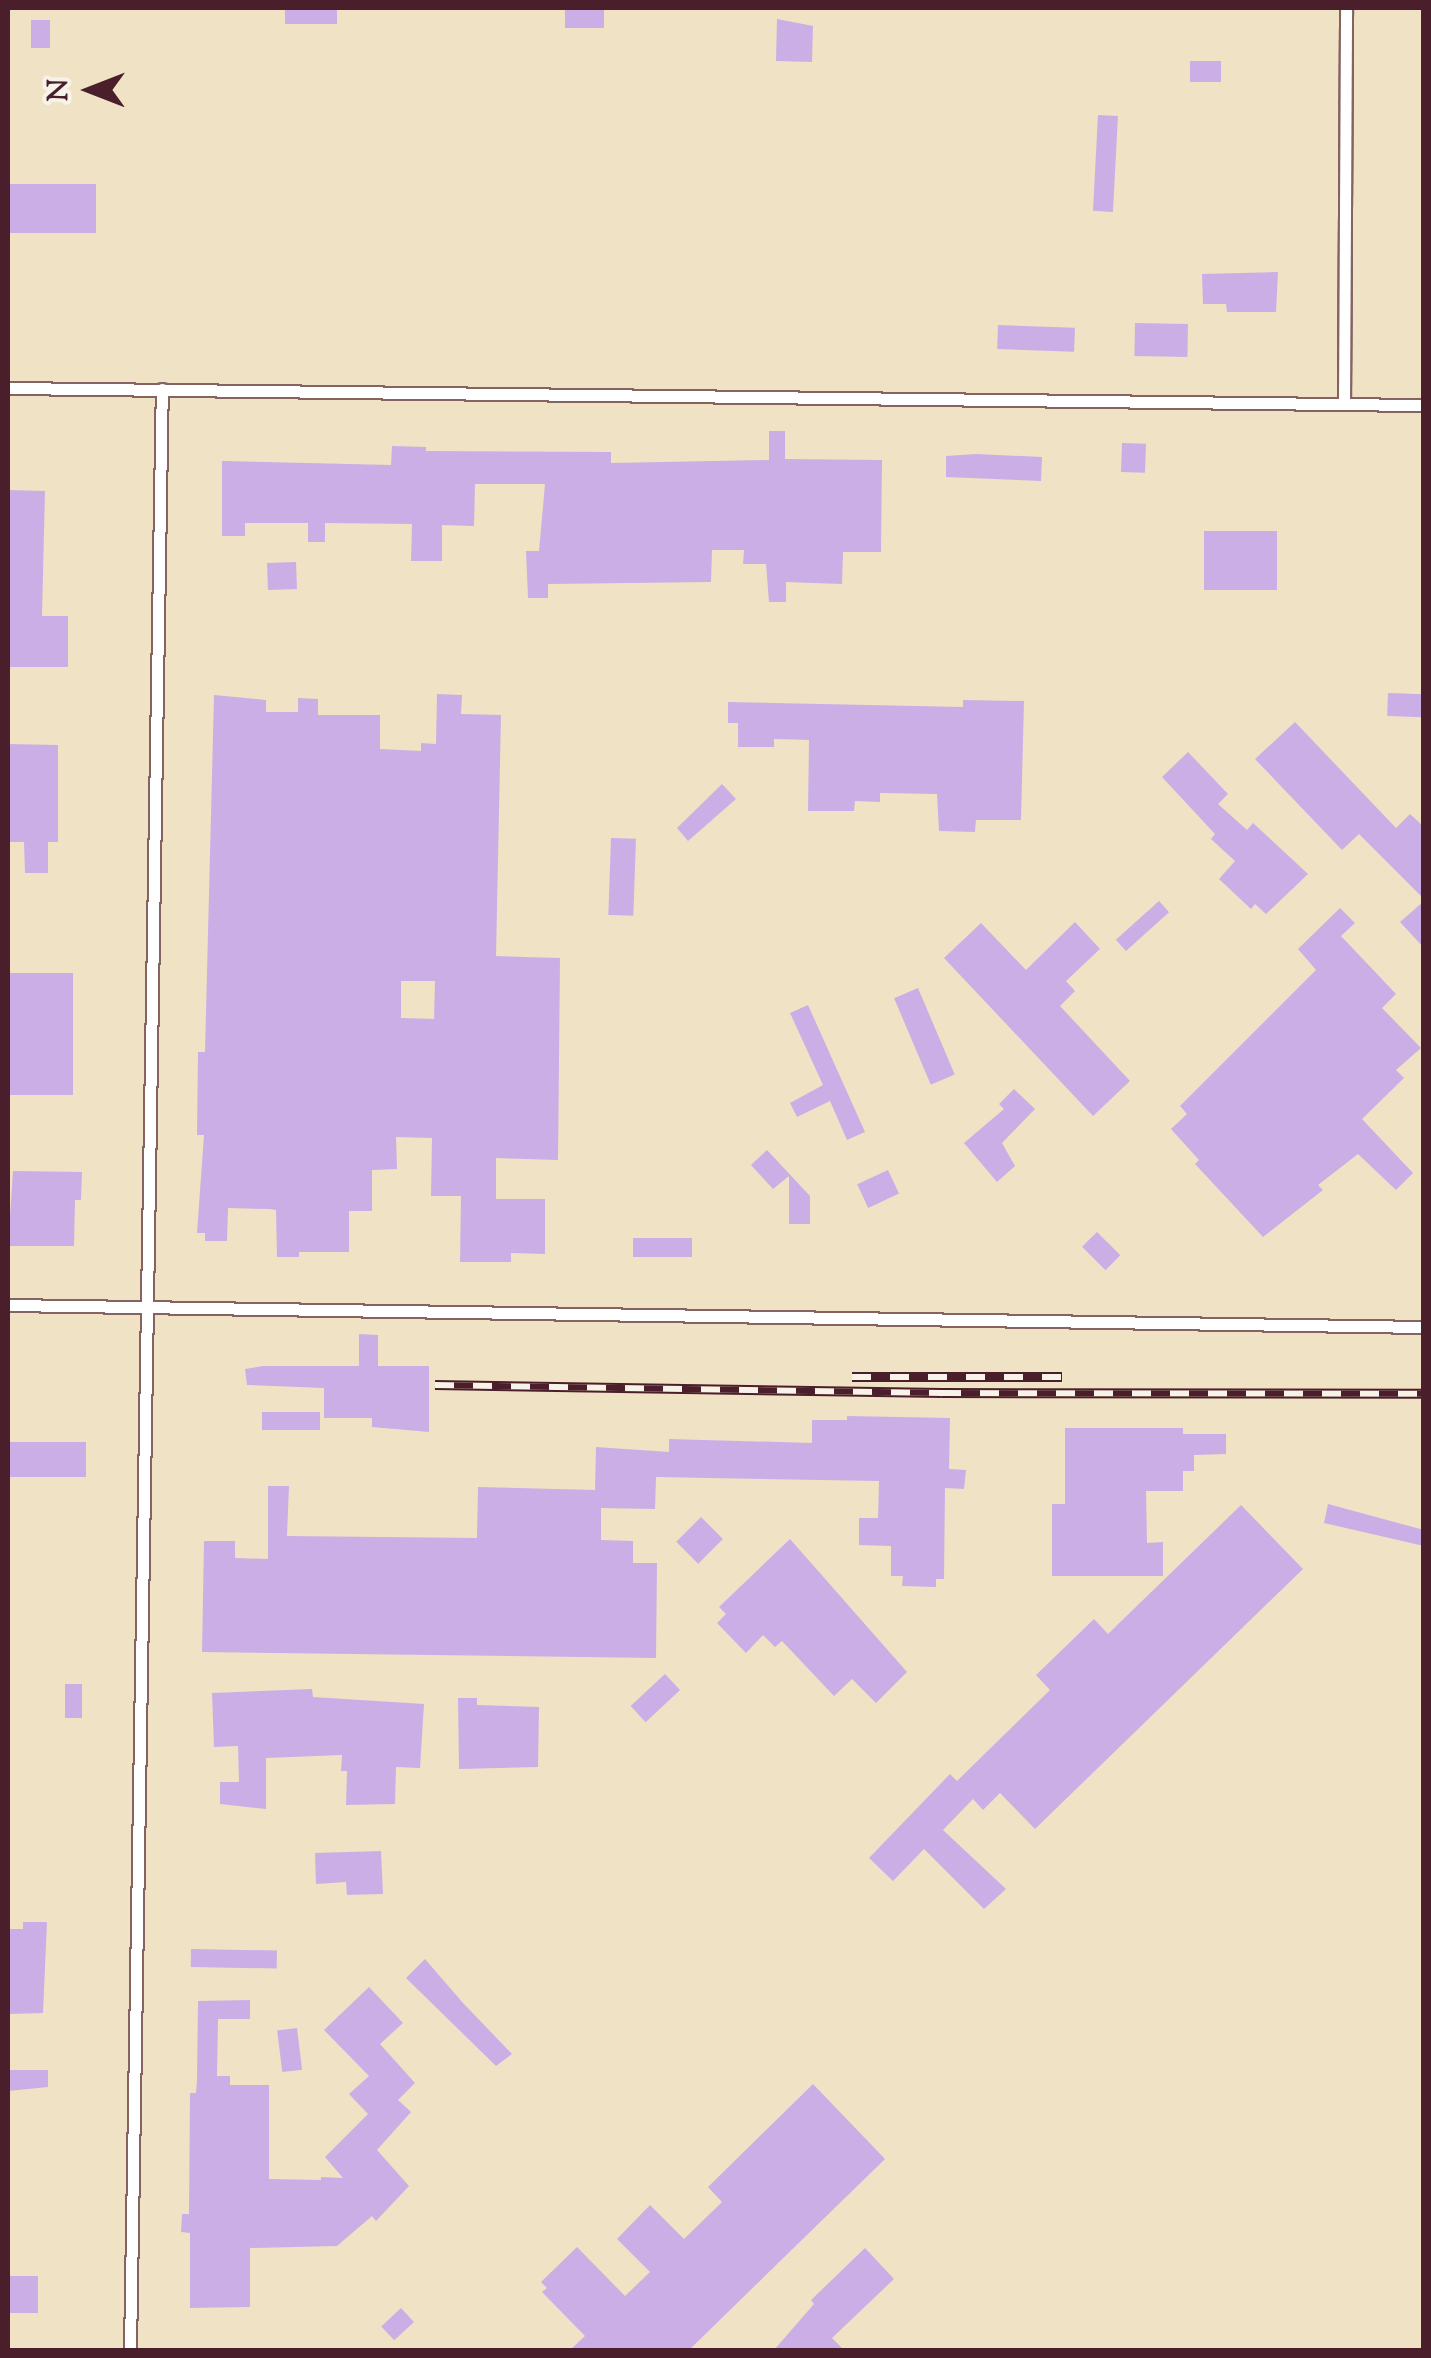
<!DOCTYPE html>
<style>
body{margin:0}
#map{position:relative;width:1431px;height:2358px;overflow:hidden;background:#f0e2c5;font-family:"Sorts Mill Goudy",serif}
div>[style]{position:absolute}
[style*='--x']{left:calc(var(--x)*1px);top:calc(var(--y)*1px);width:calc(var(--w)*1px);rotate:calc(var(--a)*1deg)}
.building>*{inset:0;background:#cbaee6;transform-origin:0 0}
.roads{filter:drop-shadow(2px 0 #846361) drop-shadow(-2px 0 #846361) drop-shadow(0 2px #846361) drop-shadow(0 -2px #846361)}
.lane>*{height:11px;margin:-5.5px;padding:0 5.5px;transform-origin:5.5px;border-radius:5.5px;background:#fff}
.rail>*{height:10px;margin-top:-5px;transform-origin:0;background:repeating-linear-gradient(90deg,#f7f3e8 0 19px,#4a1f2b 0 38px);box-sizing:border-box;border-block:2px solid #4a1f2b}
span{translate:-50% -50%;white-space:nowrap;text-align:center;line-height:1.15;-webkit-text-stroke:8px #f7f3e8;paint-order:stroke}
.frame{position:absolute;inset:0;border:10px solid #4a1f2b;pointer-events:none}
.north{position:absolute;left:40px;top:40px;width:100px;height:100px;-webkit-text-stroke:8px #f7f3e8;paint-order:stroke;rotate:270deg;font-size:28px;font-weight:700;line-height:40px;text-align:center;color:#4a1f2b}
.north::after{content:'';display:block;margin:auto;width:35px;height:45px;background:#4a1f2b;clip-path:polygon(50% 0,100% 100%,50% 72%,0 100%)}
</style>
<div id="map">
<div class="building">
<i style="left:285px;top:8px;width:52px;height:16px"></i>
<i style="left:565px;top:8px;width:39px;height:20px"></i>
<i style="clip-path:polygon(777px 19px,813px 26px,812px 62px,776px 61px)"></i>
<i style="left:31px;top:20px;width:19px;height:28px"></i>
<i style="left:1190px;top:61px;width:31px;height:21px"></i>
<i style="left:1098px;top:115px;width:20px;height:96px;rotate:3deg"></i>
<i style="left:8px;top:184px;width:88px;height:49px"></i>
<i style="clip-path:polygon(1278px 272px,1276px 312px,1227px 312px,1226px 304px,1203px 304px,1202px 274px)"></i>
<i style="left:1135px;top:323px;width:53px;height:33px;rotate:1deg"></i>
<i style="left:998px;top:325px;width:77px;height:24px;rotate:2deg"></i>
<i style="clip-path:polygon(769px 431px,785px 431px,785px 459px,882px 460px,881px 552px,843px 552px,842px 584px,786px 582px,786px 602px,769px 602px,766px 564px,743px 564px,744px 550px,712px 550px,711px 582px,548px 584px,548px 598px,528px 598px,526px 551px,539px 551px,545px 484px,475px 484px,474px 526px,442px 525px,442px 561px,411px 561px,412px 524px,325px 523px,325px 542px,308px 542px,308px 523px,245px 523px,245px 536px,222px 536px,222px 461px,391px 465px,392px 446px,426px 447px,426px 451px,611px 452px,611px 463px,769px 460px)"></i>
<i style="left:1122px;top:443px;width:24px;height:29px;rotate:2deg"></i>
<i style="clip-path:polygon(976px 454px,1042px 457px,1041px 481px,946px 477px,946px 456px)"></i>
<i style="clip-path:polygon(8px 490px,45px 491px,42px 616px,68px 616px,68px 667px,8px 667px)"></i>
<i style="left:1277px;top:531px;width:59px;height:73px;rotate:90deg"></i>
<i style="left:296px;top:562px;width:27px;height:29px;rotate:88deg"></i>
<i style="left:1388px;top:693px;width:36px;height:23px;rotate:2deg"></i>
<i style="clip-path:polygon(evenodd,437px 694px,462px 695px,461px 714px,501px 715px,496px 956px,560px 958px,558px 1160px,496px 1158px,496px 1199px,545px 1199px,545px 1254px,511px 1253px,511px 1262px,460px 1262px,461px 1196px,431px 1196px,432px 1138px,396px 1137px,397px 1169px,372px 1170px,372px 1211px,349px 1211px,349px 1252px,299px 1252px,299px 1257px,277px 1257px,276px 1210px,269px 1209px,228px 1208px,227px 1241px,205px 1241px,205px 1233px,197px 1233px,204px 1135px,197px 1135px,198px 1052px,205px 1052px,214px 695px,266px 700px,266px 712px,298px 712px,298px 698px,318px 699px,318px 715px,380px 715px,380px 749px,421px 751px,421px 743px,436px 744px,437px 694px,401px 981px,435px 981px,434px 1019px,401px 1018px,401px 981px)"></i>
<i style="clip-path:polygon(963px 700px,1024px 701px,1021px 820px,976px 820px,975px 832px,939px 831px,937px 794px,880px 793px,880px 802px,855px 801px,854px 811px,808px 811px,809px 740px,774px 739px,774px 747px,738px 747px,738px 723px,728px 723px,728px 702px,963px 707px)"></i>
<i style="clip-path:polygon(1295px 722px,1396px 828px,1410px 814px,1424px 827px,1424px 899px,1359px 834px,1342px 850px,1255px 759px)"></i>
<i style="clip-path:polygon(8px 744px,58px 745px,58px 842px,48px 842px,48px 873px,25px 873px,24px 842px,8px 842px)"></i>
<i style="clip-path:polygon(1188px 752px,1228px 794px,1218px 804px,1247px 830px,1253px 823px,1308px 874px,1266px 914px,1255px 904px,1251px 909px,1219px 879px,1235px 861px,1211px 839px,1215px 834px,1162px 777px)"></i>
<i style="clip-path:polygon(722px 784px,736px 799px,688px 841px,677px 828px)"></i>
<i style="left:611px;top:838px;width:25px;height:77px;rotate:2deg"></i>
<i style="left:1159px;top:901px;width:15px;height:58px;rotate:48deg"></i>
<i style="clip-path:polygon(1424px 901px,1424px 948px,1400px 922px)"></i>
<i style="clip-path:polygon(1340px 908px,1355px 923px,1341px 936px,1396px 994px,1382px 1008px,1421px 1048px,1396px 1070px,1404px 1078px,1362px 1119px,1413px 1173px,1396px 1190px,1358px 1154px,1318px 1185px,1323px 1190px,1263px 1237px,1195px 1164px,1199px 1160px,1171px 1129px,1187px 1114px,1180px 1106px,1316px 970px,1298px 949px)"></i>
<i style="clip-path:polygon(1075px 922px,1100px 949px,1066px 981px,1075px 991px,1060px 1006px,1130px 1081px,1093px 1116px,944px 958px,981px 923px,1026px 970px)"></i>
<i style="left:73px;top:973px;width:122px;height:64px;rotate:90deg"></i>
<i style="left:918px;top:988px;width:94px;height:26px;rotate:67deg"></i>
<i style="clip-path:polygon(808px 1005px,865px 1132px,847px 1140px,830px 1101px,797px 1117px,790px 1103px,823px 1085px,790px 1013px)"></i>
<i style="clip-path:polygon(1014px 1089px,1035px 1109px,1002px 1143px,1015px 1166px,997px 1182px,964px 1143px,1004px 1109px,999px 1104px)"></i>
<i style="clip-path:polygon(767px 1150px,810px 1196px,810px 1224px,789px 1224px,789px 1176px,773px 1189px,751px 1165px)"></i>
<i style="left:888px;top:1170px;width:26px;height:34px;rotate:65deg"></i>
<i style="clip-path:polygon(13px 1171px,82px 1172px,81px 1200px,75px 1200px,74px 1246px,8px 1246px)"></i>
<i style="left:1097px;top:1232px;width:33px;height:21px;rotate:45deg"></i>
<i style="left:692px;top:1238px;width:19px;height:59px;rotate:90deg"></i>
<i style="clip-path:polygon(359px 1334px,378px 1335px,378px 1366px,429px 1366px,429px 1432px,372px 1427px,372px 1418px,324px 1418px,324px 1388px,247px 1385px,245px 1369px,263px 1366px,359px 1366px)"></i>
<i style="left:320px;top:1412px;width:18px;height:58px;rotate:90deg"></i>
<i style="clip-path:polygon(847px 1416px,950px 1418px,949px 1469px,966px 1470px,964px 1489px,945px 1488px,944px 1579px,936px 1579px,936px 1587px,902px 1586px,903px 1576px,891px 1576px,891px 1546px,859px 1545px,859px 1518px,878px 1518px,879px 1481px,656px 1477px,655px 1509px,601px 1508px,601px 1540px,633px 1541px,633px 1563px,657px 1563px,656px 1658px,202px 1652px,204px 1541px,235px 1541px,235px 1558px,268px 1559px,268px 1486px,289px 1486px,287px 1536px,477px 1538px,478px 1487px,595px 1490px,596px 1447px,669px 1452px,669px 1439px,812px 1443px,812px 1420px,847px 1420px)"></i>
<i style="clip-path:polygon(1065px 1428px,1183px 1428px,1183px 1434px,1226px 1434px,1226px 1454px,1194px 1455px,1194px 1471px,1183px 1471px,1183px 1491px,1146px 1491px,1147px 1543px,1163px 1542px,1163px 1576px,1052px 1576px,1052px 1504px,1065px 1504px)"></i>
<i style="left:86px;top:1442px;width:35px;height:78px;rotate:90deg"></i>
<i style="clip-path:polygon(1328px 1504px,1424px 1530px,1424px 1546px,1324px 1523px)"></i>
<i style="clip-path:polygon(1241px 1505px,1303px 1569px,1035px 1829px,1000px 1793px,983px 1810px,973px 1799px,943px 1830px,1006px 1889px,984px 1909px,924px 1849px,893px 1881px,869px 1858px,950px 1774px,957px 1781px,1050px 1690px,1036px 1675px,1094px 1619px,1108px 1634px)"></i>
<i style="left:701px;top:1517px;width:31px;height:35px;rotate:45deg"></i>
<i style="clip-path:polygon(790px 1539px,907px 1672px,876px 1703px,852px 1679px,834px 1696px,782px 1641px,775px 1647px,763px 1635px,746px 1653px,717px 1623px,726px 1614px,719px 1607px)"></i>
<i style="left:665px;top:1674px;width:22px;height:47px;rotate:47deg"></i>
<i style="left:65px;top:1684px;width:17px;height:34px"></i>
<i style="clip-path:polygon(312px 1689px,313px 1697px,424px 1704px,420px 1768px,396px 1767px,395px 1804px,346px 1805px,347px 1771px,341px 1771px,342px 1755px,266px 1758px,266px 1809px,220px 1804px,220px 1782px,239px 1782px,238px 1746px,214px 1747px,212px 1693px)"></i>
<i style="clip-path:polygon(458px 1698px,477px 1698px,477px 1705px,539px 1707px,538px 1767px,459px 1769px)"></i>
<i style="clip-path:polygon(381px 1851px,383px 1894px,347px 1895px,346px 1882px,316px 1884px,315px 1853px)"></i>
<i style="clip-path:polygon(23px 1922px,47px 1922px,43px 2013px,8px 2014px,8px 1929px,23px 1929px)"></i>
<i style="left:191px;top:1949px;width:86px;height:18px;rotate:1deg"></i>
<i style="clip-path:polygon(425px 1959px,463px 2003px,512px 2054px,496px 2066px,406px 1978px)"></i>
<i style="clip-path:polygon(369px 1987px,403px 2023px,380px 2044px,415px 2083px,398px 2100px,411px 2112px,377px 2150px,409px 2186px,376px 2221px,372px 2216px,337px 2246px,250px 2248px,250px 2307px,190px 2308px,190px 2233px,181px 2232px,182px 2214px,189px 2214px,190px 2093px,196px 2093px,197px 2080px,198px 2001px,250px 2000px,250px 2019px,218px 2019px,217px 2076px,230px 2076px,230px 2085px,269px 2085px,269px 2179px,321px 2180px,321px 2177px,343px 2178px,325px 2157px,368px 2114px,349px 2094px,369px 2076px,324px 2030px)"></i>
<i style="left:297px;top:2028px;width:42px;height:20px;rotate:83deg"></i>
<i style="clip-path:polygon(8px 2070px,48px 2070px,48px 2087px,8px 2091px)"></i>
<i style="clip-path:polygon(813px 2084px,885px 2159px,689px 2350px,570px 2350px,585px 2336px,542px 2292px,547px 2288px,541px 2282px,577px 2247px,625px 2296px,650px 2272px,617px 2239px,650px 2205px,684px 2239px,722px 2202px,708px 2187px)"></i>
<i style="clip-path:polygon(865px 2248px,894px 2279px,832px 2338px,844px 2350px,774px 2350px,814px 2304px,811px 2300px)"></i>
<i style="left:8px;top:2276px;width:30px;height:37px"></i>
<i style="left:401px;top:2308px;width:19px;height:27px;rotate:47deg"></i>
</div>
<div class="roads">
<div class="lane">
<i style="--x:8;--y:388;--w:1416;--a:0.69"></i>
<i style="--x:1344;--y:404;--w:396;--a:-89.7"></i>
<i style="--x:8;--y:1305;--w:1416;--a:0.89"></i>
<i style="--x:130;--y:2350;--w:1961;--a:-89.07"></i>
</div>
</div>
<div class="rail">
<i style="--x:852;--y:1377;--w:210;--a:0"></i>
<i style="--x:435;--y:1385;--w:507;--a:0.9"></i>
<i style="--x:942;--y:1393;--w:482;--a:0.1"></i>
</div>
<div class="frame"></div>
<div class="north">N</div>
</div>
